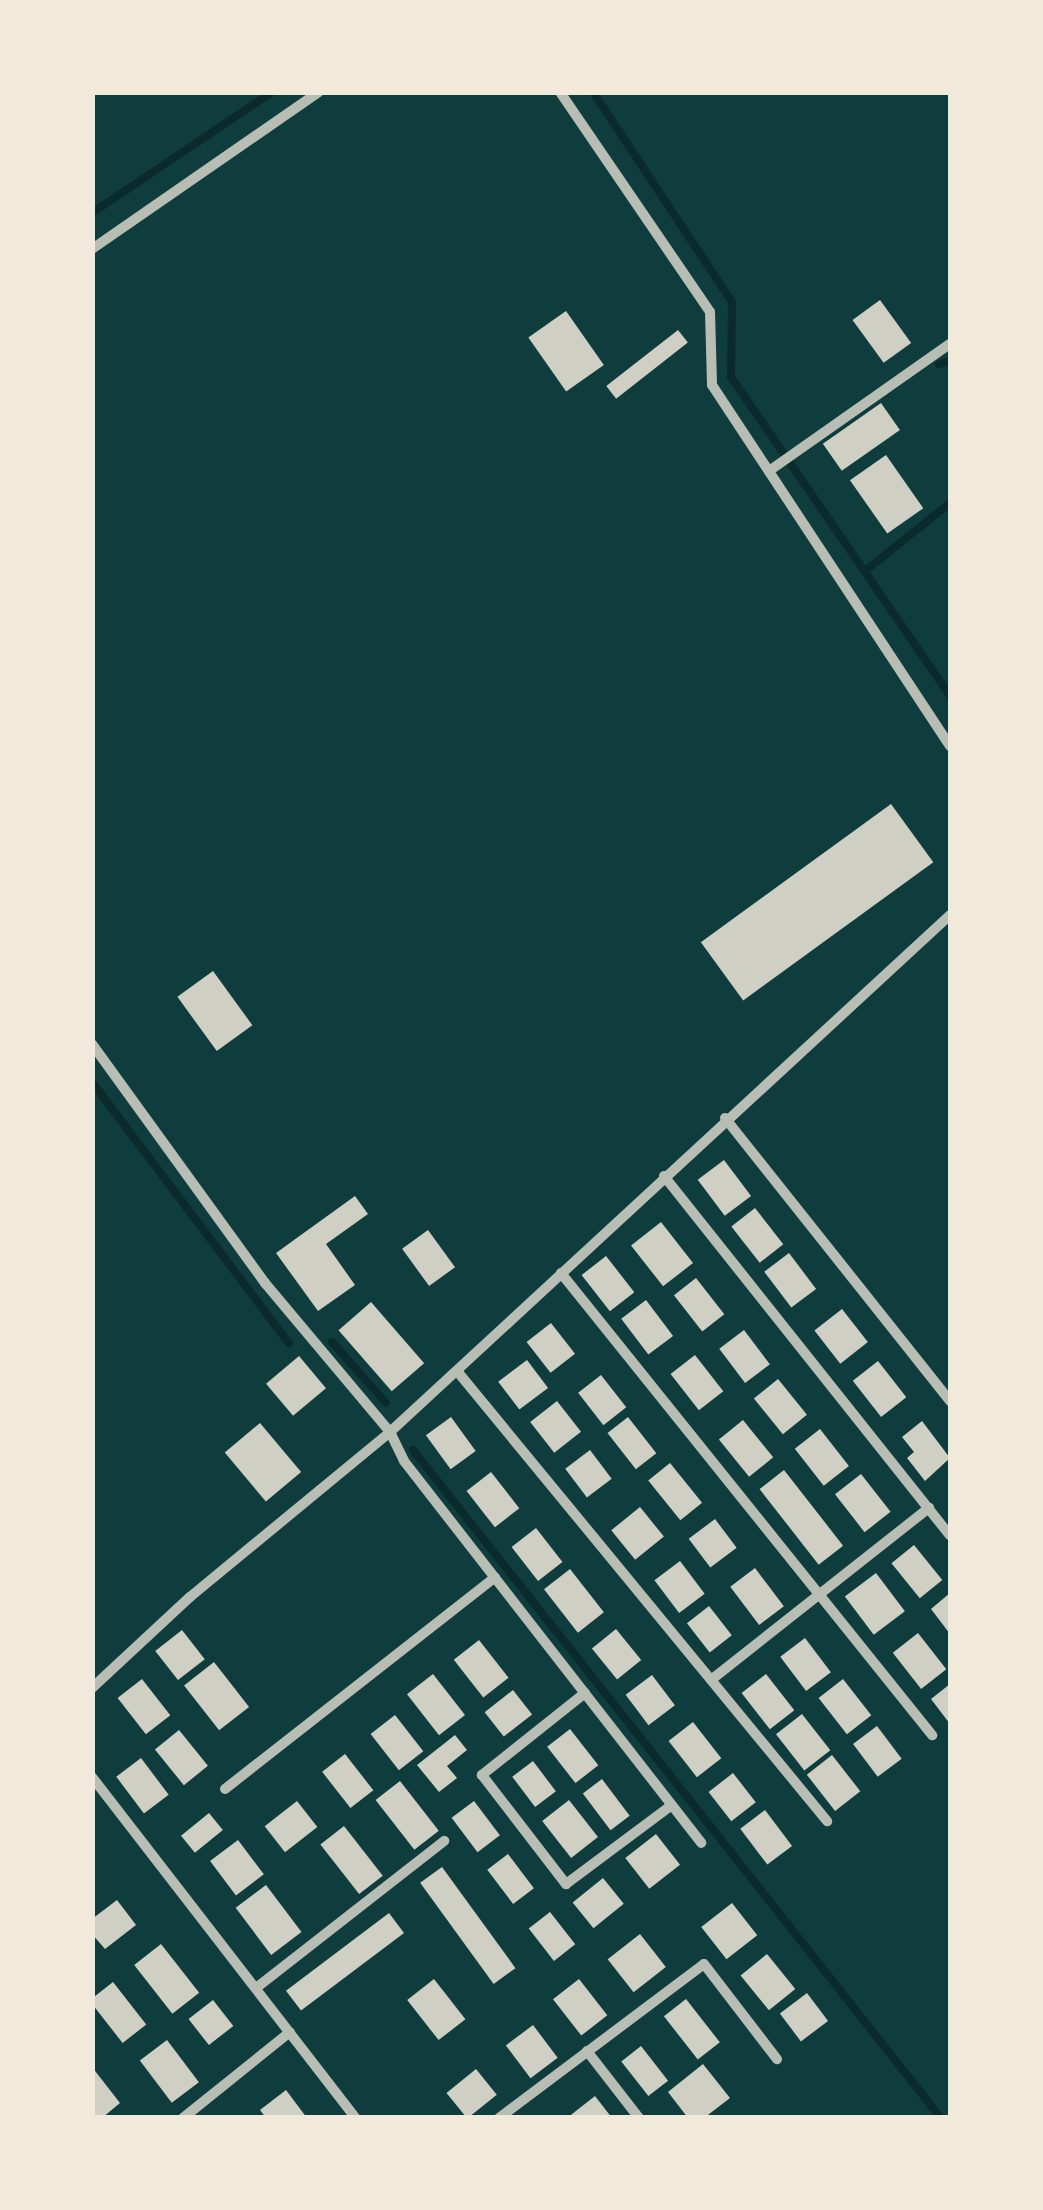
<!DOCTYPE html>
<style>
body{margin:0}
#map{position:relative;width:1043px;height:2210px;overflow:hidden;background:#0f3d3e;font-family:Commissioner,sans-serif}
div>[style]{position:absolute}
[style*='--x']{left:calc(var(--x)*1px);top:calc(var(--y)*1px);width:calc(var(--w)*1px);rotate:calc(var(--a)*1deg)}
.stream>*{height:8px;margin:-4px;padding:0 4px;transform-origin:4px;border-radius:4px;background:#0a2a2b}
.building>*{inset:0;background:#cfcfc3;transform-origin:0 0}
.minor>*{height:10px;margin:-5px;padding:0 5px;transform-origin:5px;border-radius:5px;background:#b8beb3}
span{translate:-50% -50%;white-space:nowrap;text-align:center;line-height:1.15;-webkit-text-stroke:9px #f1e9da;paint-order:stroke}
.frame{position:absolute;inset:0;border:95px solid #f1e9da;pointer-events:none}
</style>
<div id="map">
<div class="stream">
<i style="--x:593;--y:92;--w:252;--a:56.5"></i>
<i style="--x:732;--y:302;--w:75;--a:90.8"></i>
<i style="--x:731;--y:377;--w:387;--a:55.5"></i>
<i style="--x:92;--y:213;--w:217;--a:-33.9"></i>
<i style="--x:939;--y:364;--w:11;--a:-15"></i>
<i style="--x:865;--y:571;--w:109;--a:-38.7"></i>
<i style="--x:92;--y:1082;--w:327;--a:53"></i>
<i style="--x:332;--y:1342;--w:81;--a:48.5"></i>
<i style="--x:413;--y:1450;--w:851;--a:51.68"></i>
</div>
<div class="building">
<i style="left:880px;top:300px;width:53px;height:34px;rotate:54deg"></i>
<i style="left:566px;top:311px;width:66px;height:46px;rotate:55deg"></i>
<i style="left:678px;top:330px;width:16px;height:91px;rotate:52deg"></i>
<i style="left:881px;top:403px;width:33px;height:71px;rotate:55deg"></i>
<i style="left:886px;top:455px;width:65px;height:44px;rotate:55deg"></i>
<i style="left:891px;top:804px;width:72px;height:235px;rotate:54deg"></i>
<i style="left:213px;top:971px;width:67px;height:44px;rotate:54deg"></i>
<i style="left:724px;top:1160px;width:45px;height:33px;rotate:53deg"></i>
<i style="clip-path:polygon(355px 1196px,368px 1214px,326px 1244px,355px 1285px,318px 1311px,276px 1253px)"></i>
<i style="left:755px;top:1208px;width:46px;height:30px;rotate:52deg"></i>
<i style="left:661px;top:1222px;width:52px;height:38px;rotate:52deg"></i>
<i style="left:428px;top:1230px;width:46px;height:32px;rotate:54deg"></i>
<i style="left:789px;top:1253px;width:45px;height:31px;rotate:53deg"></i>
<i style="left:606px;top:1256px;width:46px;height:31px;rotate:52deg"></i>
<i style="left:696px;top:1278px;width:46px;height:28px;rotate:52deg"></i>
<i style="left:646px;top:1300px;width:45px;height:31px;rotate:53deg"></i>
<i style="left:371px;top:1302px;width:81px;height:43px;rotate:49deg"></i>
<i style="left:842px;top:1309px;width:42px;height:35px;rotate:52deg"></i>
<i style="left:551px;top:1323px;width:39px;height:31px;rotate:52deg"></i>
<i style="left:744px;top:1330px;width:43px;height:31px;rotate:53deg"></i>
<i style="left:695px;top:1355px;width:46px;height:31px;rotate:52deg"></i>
<i style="left:299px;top:1356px;width:42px;height:43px;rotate:50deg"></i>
<i style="left:527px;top:1360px;width:35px;height:36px;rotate:53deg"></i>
<i style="left:878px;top:1361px;width:46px;height:32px;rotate:52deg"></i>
<i style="left:601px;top:1375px;width:41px;height:29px;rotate:52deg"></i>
<i style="left:778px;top:1379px;width:46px;height:31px;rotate:51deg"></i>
<i style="left:557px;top:1401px;width:39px;height:34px;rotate:52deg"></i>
<i style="left:451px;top:1417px;width:42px;height:31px;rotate:54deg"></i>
<i style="left:628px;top:1417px;width:46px;height:26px;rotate:52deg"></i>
<i style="left:743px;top:1420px;width:48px;height:31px;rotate:51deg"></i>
<i style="clip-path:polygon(922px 1421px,950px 1458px,925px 1481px,907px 1458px,914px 1452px,902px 1437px)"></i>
<i style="left:260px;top:1423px;width:64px;height:46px;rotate:50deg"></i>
<i style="left:820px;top:1429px;width:47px;height:32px;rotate:52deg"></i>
<i style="left:590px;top:1450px;width:36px;height:31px;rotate:53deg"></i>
<i style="left:670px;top:1463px;width:51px;height:28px;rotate:51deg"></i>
<i style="left:784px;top:1470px;width:96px;height:31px;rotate:52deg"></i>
<i style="left:491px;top:1472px;width:46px;height:31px;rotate:52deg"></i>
<i style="left:861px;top:1474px;width:48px;height:33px;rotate:52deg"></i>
<i style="left:640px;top:1507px;width:38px;height:37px;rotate:51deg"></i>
<i style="left:715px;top:1519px;width:36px;height:33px;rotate:53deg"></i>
<i style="left:536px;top:1528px;width:43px;height:31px;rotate:52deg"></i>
<i style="left:914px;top:1545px;width:45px;height:29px;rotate:51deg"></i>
<i style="left:680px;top:1561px;width:41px;height:32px;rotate:53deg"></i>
<i style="left:755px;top:1568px;width:48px;height:31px;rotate:53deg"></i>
<i style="left:570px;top:1569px;width:55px;height:33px;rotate:52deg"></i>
<i style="left:876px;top:1573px;width:48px;height:39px;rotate:53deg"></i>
<i style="clip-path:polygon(950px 1593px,950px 1634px,931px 1609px)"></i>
<i style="left:709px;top:1606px;width:37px;height:28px;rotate:52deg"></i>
<i style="left:616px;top:1629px;width:40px;height:31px;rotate:51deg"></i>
<i style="left:182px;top:1630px;width:37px;height:34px;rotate:52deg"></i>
<i style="left:918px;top:1633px;width:46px;height:32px;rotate:52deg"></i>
<i style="left:805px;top:1638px;width:43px;height:31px;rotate:53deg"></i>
<i style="left:479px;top:1640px;width:48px;height:32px;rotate:52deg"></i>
<i style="left:214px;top:1662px;width:57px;height:38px;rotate:52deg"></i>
<i style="left:433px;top:1674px;width:52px;height:33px;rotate:52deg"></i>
<i style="left:766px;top:1674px;width:46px;height:31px;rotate:52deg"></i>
<i style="left:652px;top:1675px;width:38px;height:33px;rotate:53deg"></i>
<i style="left:142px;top:1679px;width:46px;height:31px;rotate:52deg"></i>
<i style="left:843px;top:1679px;width:46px;height:31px;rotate:52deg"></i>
<i style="clip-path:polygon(950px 1684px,950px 1724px,931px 1699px)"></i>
<i style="left:513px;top:1690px;width:31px;height:36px;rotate:52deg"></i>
<i style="left:802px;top:1714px;width:46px;height:33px;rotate:52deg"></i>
<i style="left:395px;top:1715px;width:46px;height:31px;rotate:52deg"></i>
<i style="left:693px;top:1722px;width:46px;height:31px;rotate:52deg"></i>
<i style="left:877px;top:1726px;width:41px;height:30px;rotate:53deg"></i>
<i style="left:570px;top:1729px;width:46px;height:29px;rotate:52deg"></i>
<i style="left:179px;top:1730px;width:46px;height:31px;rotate:51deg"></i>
<i style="clip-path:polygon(455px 1735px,467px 1750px,447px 1766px,457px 1778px,439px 1792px,417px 1765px)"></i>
<i style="left:345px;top:1754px;width:46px;height:29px;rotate:52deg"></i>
<i style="left:832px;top:1755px;width:46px;height:32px;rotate:52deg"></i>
<i style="left:141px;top:1758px;width:46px;height:31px;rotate:53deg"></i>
<i style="left:533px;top:1761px;width:38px;height:26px;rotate:53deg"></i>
<i style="left:733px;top:1773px;width:37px;height:31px;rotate:52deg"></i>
<i style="left:602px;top:1779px;width:46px;height:24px;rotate:53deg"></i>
<i style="left:400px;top:1781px;width:63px;height:31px;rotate:52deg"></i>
<i style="left:569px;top:1800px;width:47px;height:34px;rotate:52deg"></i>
<i style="left:297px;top:1801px;width:33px;height:41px;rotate:52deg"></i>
<i style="left:474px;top:1801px;width:43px;height:28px;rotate:53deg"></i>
<i style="left:765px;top:1810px;width:45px;height:31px;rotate:53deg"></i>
<i style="left:209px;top:1813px;width:22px;height:36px;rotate:51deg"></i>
<i style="left:344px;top:1826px;width:63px;height:30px;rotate:52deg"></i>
<i style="left:656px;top:1834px;width:39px;height:39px;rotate:52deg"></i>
<i style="left:238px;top:1840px;width:43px;height:35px;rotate:53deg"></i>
<i style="left:508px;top:1854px;width:43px;height:26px;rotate:53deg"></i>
<i style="left:442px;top:1867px;width:125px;height:27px;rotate:54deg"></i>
<i style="left:603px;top:1878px;width:33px;height:39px;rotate:51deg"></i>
<i style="left:266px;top:1885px;width:59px;height:38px;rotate:53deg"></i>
<i style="clip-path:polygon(117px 1900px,136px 1925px,105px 1949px,92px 1934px,92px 1919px)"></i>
<i style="left:732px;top:1903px;width:41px;height:39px;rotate:52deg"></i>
<i style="left:550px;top:1912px;width:41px;height:27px;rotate:52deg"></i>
<i style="left:389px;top:1913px;width:25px;height:129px;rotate:53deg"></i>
<i style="left:640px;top:1934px;width:42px;height:41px;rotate:52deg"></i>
<i style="left:161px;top:1944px;width:62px;height:34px;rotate:52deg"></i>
<i style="left:767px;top:1954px;width:45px;height:34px;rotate:51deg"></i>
<i style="left:434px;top:1979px;width:51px;height:34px;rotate:52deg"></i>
<i style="left:579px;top:1979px;width:46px;height:33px;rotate:52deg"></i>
<i style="left:113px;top:1982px;width:54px;height:30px;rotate:52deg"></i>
<i style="left:807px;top:1993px;width:35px;height:34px;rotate:53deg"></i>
<i style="left:686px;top:1999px;width:55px;height:28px;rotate:52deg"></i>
<i style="left:213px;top:2000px;width:33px;height:31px;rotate:52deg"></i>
<i style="left:533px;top:2025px;width:41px;height:34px;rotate:53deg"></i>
<i style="left:167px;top:2040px;width:53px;height:34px;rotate:53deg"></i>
<i style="left:641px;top:2046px;width:44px;height:25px;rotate:52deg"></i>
<i style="clip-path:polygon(703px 2064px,730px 2098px,704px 2118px,688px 2118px,668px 2092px)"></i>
<i style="clip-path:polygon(92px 2067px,120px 2103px,102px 2118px,92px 2118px)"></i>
<i style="left:476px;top:2069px;width:33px;height:38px;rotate:51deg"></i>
<i style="clip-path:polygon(286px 2090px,307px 2118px,266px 2118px,260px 2110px)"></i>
<i style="clip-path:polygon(595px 2096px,612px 2118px,567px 2118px)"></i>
</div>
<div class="minor">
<i style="--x:560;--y:92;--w:266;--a:55.7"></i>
<i style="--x:710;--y:312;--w:73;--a:88.4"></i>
<i style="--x:712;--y:385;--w:432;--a:56.6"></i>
<i style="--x:92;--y:249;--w:276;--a:-34.7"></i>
<i style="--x:769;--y:471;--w:221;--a:-35.1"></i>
<i style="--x:92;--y:1044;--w:295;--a:54.1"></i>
<i style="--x:265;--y:1283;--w:194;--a:50"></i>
<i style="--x:390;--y:1432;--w:32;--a:64"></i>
<i style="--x:404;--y:1461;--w:484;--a:52.1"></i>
<i style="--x:725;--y:1118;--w:362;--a:51.5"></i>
<i style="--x:664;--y:1176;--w:459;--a:51.5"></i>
<i style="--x:561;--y:1273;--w:593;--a:51.23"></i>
<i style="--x:457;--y:1371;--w:583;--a:50.57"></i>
<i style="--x:711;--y:1680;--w:278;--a:-38.3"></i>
<i style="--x:92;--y:1688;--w:134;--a:-42.9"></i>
<i style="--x:190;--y:1597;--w:259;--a:-39.5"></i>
<i style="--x:390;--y:1432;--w:762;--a:-42.71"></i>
<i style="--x:585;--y:1693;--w:132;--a:141.5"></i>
<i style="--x:482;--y:1775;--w:138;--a:52.4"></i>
<i style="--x:566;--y:1884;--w:132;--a:-36.7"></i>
<i style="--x:92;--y:1777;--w:431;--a:52.3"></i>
<i style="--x:225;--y:1789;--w:343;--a:-38.1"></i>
<i style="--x:256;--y:1988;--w:239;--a:-38"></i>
<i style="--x:587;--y:2051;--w:85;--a:52.2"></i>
<i style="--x:183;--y:2118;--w:137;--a:-38.8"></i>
<i style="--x:499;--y:2118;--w:256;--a:-36.9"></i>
<i style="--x:704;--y:1964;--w:120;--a:52.5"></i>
</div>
<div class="frame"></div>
</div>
